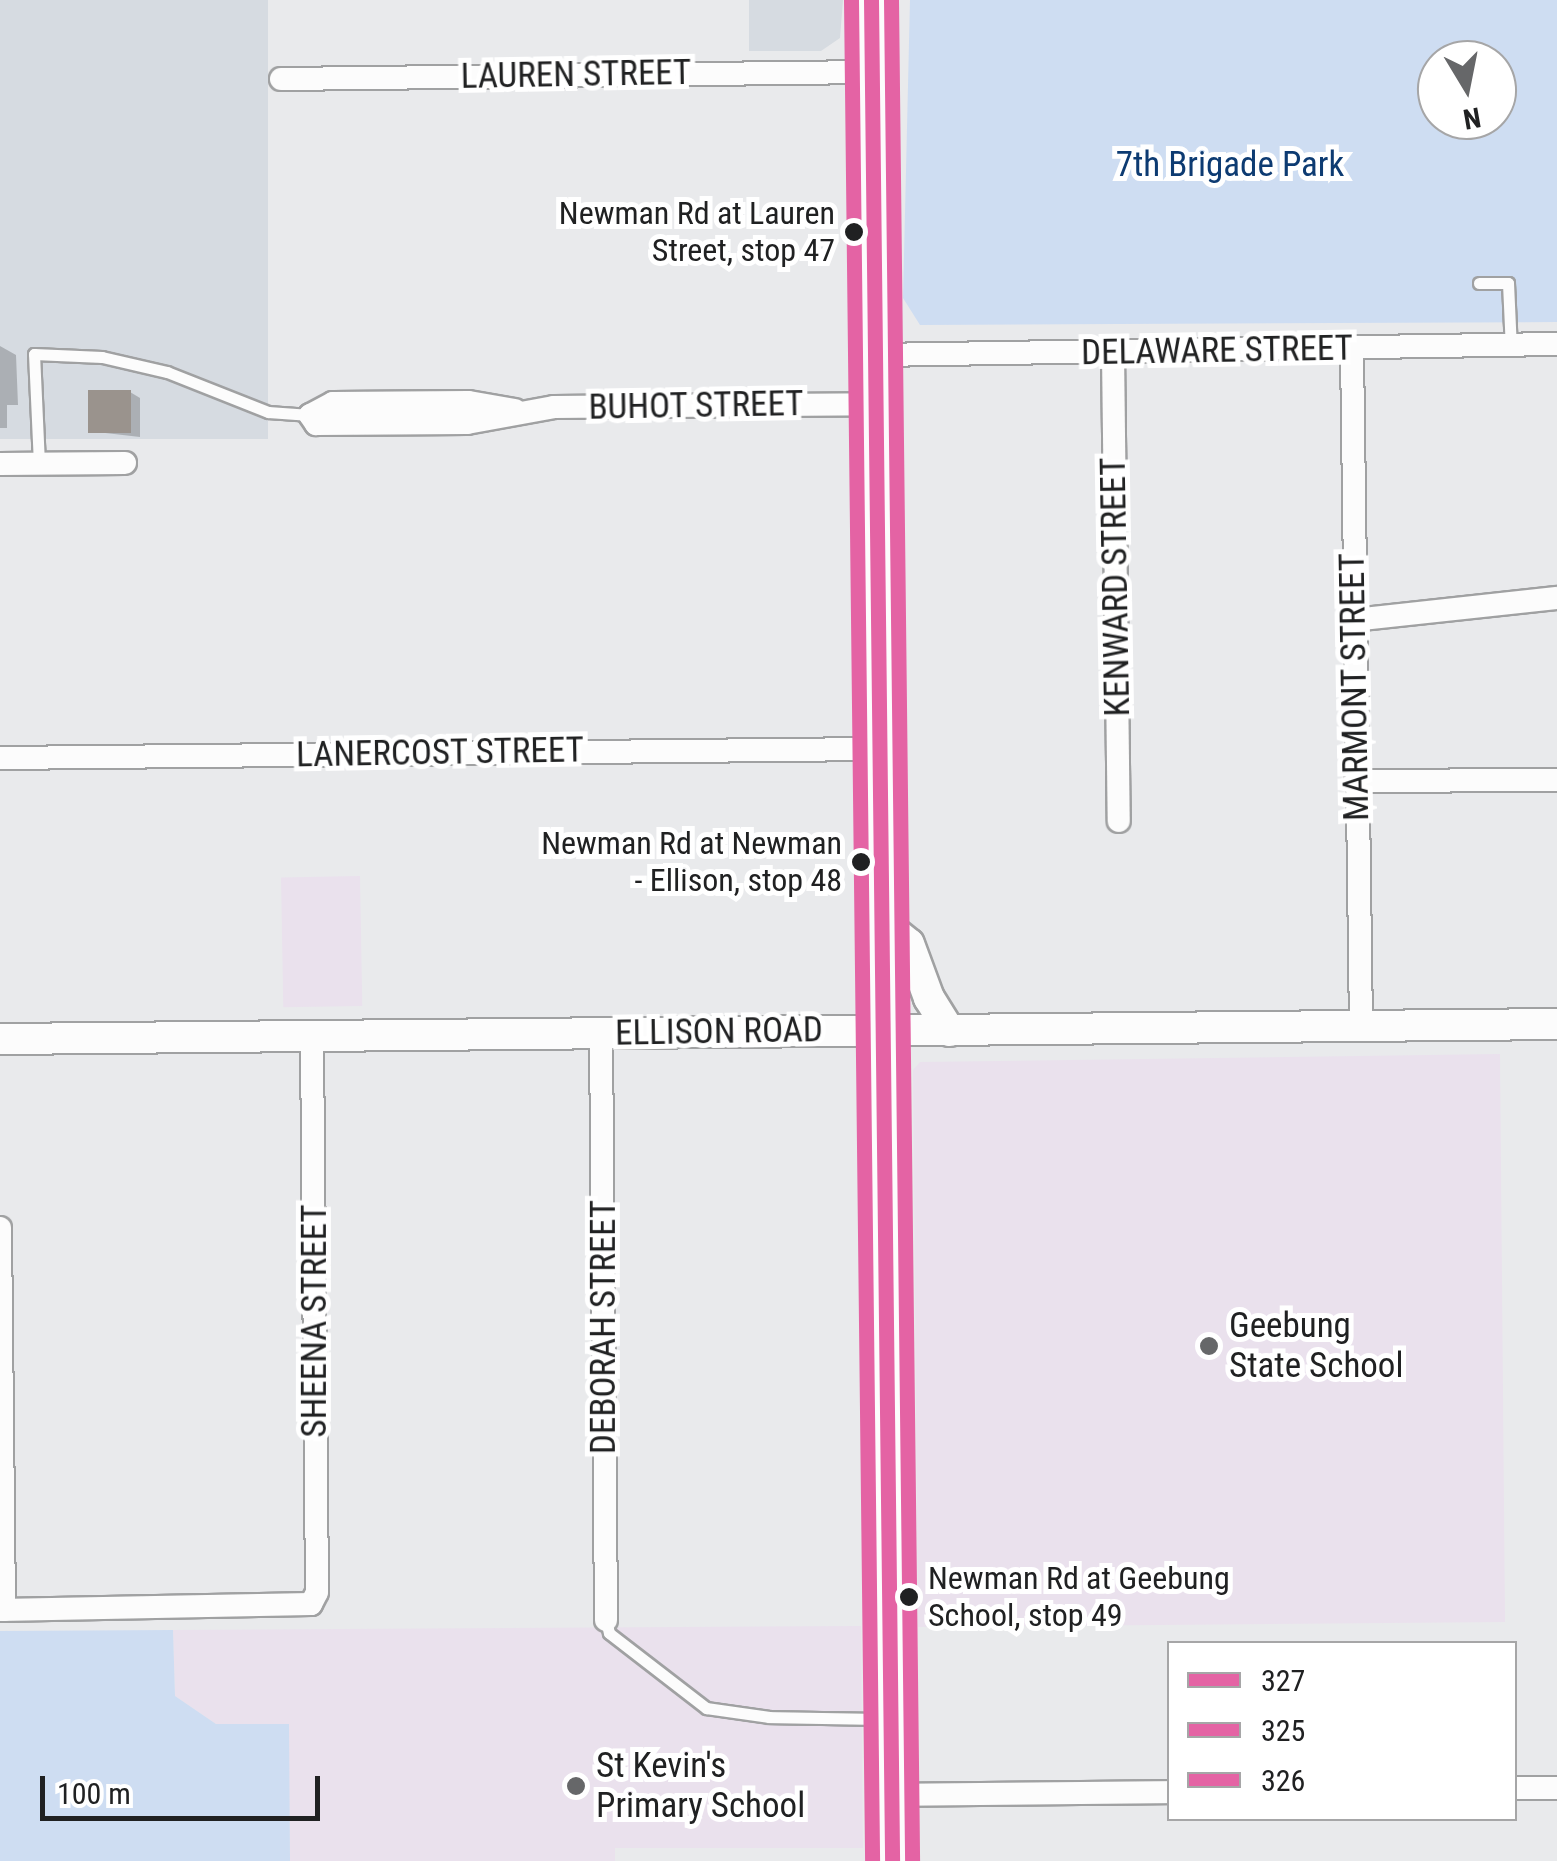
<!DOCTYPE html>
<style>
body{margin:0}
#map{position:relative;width:1557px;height:1861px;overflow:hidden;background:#e9eaec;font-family:"Roboto Condensed",sans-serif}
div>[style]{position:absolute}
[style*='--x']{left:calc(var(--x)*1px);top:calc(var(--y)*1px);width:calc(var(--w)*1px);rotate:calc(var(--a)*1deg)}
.built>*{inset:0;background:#d6dbe1;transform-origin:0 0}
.education>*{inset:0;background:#eae1ed;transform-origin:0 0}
.green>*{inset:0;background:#ceddf2}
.shadow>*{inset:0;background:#0003}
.building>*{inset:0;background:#9a938d;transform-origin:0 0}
.roads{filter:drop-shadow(2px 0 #a0a1a2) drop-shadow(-2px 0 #a0a1a2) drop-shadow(0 2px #a0a1a2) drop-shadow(0 -2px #a0a1a2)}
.lane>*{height:11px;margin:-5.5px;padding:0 5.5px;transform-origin:5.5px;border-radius:5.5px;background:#fcfcfc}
.street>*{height:22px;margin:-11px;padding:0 11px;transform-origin:11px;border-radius:11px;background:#fcfcfc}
.secondary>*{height:30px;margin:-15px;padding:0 15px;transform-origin:15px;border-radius:15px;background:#fcfcfc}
.bus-1>*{height:15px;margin:-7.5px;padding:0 7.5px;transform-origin:7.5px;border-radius:7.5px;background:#e463a4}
.bus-2>*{height:15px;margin:-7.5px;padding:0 7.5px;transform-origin:7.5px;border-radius:7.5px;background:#e463a4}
.bus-3>*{height:15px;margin:-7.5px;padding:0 7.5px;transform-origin:7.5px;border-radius:7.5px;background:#e463a4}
.dots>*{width:28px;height:28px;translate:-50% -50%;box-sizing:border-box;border:5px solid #fff;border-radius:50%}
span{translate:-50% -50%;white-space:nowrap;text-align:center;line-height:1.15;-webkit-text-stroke:10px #fff;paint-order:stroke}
.bus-label{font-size:32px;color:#202122}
.right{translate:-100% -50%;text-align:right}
.left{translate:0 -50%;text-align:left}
.street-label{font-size:35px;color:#202122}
.park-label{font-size:35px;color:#0d3b72}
.poi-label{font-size:35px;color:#202122}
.legend{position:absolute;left:1167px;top:1641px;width:350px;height:180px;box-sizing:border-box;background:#fff;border:2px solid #a6a6a7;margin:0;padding:12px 18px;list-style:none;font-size:30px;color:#202122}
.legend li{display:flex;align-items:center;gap:20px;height:50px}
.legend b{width:50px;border:2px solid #a6a6a7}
.north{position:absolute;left:1417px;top:40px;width:100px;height:100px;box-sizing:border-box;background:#fff;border:2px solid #a6a6a7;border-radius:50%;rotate:170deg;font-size:28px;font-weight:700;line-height:40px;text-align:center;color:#202122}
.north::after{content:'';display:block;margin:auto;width:35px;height:45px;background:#666769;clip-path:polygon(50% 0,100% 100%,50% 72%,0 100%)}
.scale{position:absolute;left:40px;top:1776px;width:280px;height:45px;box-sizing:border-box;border:5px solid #202122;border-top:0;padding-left:12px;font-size:30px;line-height:35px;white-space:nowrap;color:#202122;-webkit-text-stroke:8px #fff;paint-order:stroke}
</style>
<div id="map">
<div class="built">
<i style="left:0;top:0;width:268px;height:439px"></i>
<i style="clip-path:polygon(749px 0,843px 0,840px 38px,821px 51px,749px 51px)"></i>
</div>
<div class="education">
<i style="left:360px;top:876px;width:130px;height:79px;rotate:89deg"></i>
<i style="clip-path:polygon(1500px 1054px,1505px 1622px,918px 1627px,913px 1070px,920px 1062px)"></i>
<i style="clip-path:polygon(861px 1626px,863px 1848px,615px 1848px,615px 1861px,290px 1861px,288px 1724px,216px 1724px,175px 1696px,173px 1630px)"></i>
</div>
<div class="green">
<i style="clip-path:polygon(evenodd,910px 0,1557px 0,1557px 322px,920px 325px,903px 298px,910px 0,1437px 60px,1497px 60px,1497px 120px,1437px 120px,1437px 60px)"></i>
<i style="clip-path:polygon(173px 1630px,175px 1696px,216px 1724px,289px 1724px,290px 1861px,0 1861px,0 1631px)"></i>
</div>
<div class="shadow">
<i style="clip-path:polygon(0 346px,16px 355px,18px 405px,7px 405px,7px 428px,0 428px)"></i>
<i style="clip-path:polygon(130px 392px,140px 398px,140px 437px,88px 431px)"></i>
</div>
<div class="building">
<i style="left:88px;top:390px;width:43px;height:43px"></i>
</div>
<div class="roads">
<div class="lane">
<i style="--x:1479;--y:283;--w:29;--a:0"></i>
<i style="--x:1508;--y:283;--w:65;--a:87.4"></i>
<i style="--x:39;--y:464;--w:110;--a:-92.6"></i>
<i style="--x:34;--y:354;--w:68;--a:2.5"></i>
<i style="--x:102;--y:357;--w:67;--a:13"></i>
<i style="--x:167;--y:372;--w:109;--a:21.6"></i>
<i style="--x:268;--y:412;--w:42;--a:4.1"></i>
<i style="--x:606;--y:1620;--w:13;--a:77"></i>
<i style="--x:609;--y:1633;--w:123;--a:37.7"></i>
<i style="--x:706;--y:1708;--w:64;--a:8.1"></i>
<i style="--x:769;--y:1717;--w:120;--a:1"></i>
</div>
<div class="street">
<i style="--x:281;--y:79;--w:590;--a:-0.68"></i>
<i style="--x:1352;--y:349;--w:677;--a:89.24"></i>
<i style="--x:1113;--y:353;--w:468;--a:89.3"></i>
<i style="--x:877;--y:355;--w:680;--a:-0.93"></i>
<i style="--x:515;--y:410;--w:48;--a:-170.3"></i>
<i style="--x:468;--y:402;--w:135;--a:179.6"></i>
<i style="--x:333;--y:403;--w:26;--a:152"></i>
<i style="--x:310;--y:415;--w:11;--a:56"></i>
<i style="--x:316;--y:424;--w:151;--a:-0.4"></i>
<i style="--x:467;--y:423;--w:88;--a:-10.4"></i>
<i style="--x:554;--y:407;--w:323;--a:-0.5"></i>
<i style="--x:0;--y:464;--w:125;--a:-0.5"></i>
<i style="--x:1354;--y:620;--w:204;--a:-6.2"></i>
<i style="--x:0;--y:758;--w:881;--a:-0.59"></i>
<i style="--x:1356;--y:781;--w:201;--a:-0.3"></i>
<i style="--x:601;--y:1034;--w:586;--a:89.51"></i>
<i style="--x:0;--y:1228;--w:382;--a:89.4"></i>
<i style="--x:0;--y:1610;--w:311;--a:-1.1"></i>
<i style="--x:311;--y:1604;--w:13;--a:-63"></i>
<i style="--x:317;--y:1592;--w:556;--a:-90.52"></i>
<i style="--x:1514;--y:1788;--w:43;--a:0"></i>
<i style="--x:891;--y:1795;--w:279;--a:-0.6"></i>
</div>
<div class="secondary">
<i style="--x:871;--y:0;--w:1861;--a:89.35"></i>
<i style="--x:883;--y:923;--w:33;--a:39"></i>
<i style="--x:909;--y:944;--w:58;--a:69.7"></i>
<i style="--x:929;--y:998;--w:39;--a:58"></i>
<i style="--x:0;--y:1039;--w:1557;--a:-0.55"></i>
</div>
</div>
<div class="bus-1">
<i style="--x:871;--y:0;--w:1861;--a:89.35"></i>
</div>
<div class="bus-2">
<i style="--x:851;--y:0;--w:1861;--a:89.35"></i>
</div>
<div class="bus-3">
<i style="--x:891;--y:0;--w:1861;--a:89.35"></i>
</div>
<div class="dots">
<i style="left:854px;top:232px;background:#202122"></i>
<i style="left:861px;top:862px;background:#202122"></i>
<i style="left:1209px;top:1346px;background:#666769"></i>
<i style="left:909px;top:1597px;background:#202122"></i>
<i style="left:576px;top:1786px;background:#666769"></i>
</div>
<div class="bus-label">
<span class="right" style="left:835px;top:232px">Newman Rd at Lauren<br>Street, stop 47</span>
<span class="right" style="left:842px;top:862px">Newman Rd at Newman<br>- Ellison, stop 48</span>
<span class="left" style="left:928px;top:1597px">Newman Rd at Geebung<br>School, stop 49</span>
</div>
<div class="street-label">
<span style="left:576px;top:75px;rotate:-1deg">LAUREN STREET</span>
<span style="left:1217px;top:351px;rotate:-1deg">DELAWARE STREET</span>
<span style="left:696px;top:406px;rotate:-1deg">BUHOT STREET</span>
<span style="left:1116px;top:587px;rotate:-91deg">KENWARD STREET</span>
<span style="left:1355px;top:687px;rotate:-91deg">MARMONT STREET</span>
<span style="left:440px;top:753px;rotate:-1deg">LANERCOST STREET</span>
<span style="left:719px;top:1032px;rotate:-1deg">ELLISON ROAD</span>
<span style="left:315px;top:1321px;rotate:-90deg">SHEENA STREET</span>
<span style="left:604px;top:1327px;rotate:-90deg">DEBORAH STREET</span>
</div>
<div class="park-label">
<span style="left:1230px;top:165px">7th Brigade Park</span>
</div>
<div class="poi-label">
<span class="left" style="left:1229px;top:1346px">Geebung<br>State School</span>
<span class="left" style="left:596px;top:1786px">St Kevin's<br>Primary School</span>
</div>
<ul class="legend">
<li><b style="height:12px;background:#e463a4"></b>327</li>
<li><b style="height:12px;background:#e463a4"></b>325</li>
<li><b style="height:12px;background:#e463a4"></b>326</li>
</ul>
<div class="north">N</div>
<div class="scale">100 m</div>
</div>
